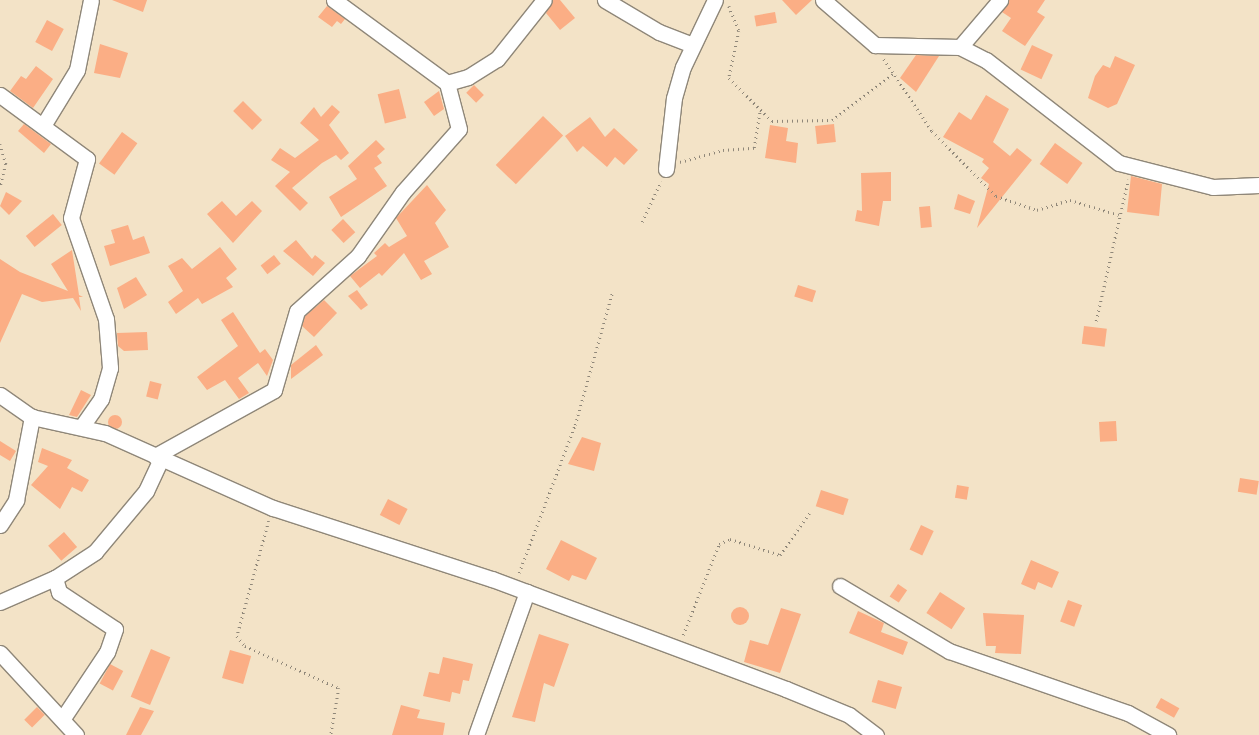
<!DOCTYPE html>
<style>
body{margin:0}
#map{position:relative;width:1259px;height:735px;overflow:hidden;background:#f3e3c7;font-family:"Old Standard TT",serif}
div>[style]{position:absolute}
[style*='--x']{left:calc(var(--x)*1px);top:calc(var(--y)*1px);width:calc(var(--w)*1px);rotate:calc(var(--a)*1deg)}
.building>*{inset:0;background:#fbae85;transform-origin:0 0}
.round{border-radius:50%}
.path>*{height:2.5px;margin-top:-1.25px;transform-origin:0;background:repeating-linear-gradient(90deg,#8f8779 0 1px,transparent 0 5px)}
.roads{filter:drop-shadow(1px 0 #8f8779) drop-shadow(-1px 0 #8f8779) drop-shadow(0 1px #8f8779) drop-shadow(0 -1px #8f8779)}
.minor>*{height:15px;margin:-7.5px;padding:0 7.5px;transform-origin:7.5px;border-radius:7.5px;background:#fff}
span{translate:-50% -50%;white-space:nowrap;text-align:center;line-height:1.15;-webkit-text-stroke:4px #fdfcf7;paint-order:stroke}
</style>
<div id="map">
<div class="building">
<i style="clip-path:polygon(112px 0,147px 0,143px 12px)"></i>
<i style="clip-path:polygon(553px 0,560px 0,575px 18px,560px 30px,546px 13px)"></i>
<i style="clip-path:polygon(782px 0,812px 0,796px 15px)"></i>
<i style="clip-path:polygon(1009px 0,1045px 0,1037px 12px,1045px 17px,1025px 46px,1002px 31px,1011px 18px,1002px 12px)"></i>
<i style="clip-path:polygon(327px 6px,345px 19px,341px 24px,337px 21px,332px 27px,318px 17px)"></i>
<i style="left:775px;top:12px;width:11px;height:21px;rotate:80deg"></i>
<i style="left:47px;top:20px;width:19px;height:25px;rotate:28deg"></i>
<i style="clip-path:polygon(100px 44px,128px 53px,120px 78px,94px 73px)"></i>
<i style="left:1032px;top:45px;width:23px;height:27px;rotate:25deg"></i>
<i style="clip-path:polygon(916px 55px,939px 56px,916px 92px,900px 78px)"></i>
<i style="clip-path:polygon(1115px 56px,1135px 65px,1117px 104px,1108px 108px,1088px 98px,1095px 76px,1103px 65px,1110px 68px)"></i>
<i style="clip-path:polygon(36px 66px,53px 79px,33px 108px,10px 91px,21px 76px,26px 79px)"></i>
<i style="left:474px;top:85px;width:14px;height:11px;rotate:45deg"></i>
<i style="left:399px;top:89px;width:30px;height:22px;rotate:76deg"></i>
<i style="clip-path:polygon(439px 91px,444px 109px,434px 116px,424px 102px)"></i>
<i style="clip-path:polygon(986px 95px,1009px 109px,993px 142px,1010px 156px,1017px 148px,1032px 160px,977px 228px,989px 184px,981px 178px,989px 168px,982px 162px,984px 159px,943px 137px,959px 112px,971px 120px)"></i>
<i style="left:243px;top:101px;width:27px;height:14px;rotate:45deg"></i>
<i style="clip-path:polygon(332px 105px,340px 112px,329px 125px,349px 153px,341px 160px,336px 155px,322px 163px,292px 188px,308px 203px,300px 211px,275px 186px,290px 172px,271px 160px,280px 148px,295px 158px,319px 140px,300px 123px,314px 107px,321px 117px)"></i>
<i style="left:543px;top:116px;width:28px;height:68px;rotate:44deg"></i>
<i style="clip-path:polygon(590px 117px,605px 137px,614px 128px,638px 150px,624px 165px,615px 157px,607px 167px,583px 146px,577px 152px,565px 136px)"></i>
<i style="clip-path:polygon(24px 124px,51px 144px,44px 153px,18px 131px)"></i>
<i style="left:834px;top:124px;width:18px;height:19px;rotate:84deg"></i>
<i style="clip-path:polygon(770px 125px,788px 128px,786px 141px,798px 143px,796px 163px,765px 158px)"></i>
<i style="left:122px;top:132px;width:19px;height:39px;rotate:36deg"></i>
<i style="clip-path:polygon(376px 140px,385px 149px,377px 156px,382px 163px,374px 168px,387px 186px,341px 217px,329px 197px,357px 179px,348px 166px)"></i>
<i style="left:1055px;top:143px;width:34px;height:26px;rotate:36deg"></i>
<i style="clip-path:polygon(891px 172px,891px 201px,883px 201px,879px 226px,855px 221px,857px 210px,862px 211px,861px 173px)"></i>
<i style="clip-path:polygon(1131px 176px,1162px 184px,1159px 216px,1127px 212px)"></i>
<i style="clip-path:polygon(427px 185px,446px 210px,435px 223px,449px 247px,424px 261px,432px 274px,421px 280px,404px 253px,382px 276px,379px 273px,360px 288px,350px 276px,377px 256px,374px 253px,385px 243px,389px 247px,407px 236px,396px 218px)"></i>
<i style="clip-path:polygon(6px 192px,22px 201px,9px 215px,0 206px)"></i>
<i style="clip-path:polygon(958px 194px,975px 201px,970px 214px,954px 209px)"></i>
<i style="clip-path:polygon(222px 201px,236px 216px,252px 201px,262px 211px,233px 243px,207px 214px)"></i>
<i style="left:930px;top:206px;width:21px;height:11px;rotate:85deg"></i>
<i style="left:53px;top:214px;width:14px;height:35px;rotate:51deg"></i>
<i style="left:343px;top:219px;width:18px;height:16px;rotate:47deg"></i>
<i style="clip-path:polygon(128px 225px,133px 240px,144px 236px,150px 253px,110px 266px,104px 246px,115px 243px,111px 230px)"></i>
<i style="clip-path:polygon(296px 240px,312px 259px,315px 255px,325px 263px,313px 276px,283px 251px)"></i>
<i style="clip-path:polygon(220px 247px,237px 269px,226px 278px,233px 287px,202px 304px,198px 298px,176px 314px,168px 302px,183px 291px,168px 266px,182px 258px,192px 269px)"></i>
<i style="clip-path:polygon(72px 250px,79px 295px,83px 297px,79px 297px,81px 311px,73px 298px,42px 302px,22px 294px,0 343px,0 259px,20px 272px,68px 291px,51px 264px)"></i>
<i style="left:274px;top:255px;width:11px;height:17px;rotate:52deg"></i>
<i style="clip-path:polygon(136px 277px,147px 295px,124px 309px,117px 288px)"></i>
<i style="left:798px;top:285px;width:19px;height:12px;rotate:18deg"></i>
<i style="clip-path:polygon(357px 290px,368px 305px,361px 310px,348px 296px)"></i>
<i style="clip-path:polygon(324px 300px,337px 313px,314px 337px,302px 326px,305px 316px)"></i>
<i style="clip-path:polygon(233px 312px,260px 353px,265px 349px,273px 360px,267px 376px,258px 363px,238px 378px,249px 393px,239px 399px,225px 380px,207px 390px,197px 377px,238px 346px,221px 320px)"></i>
<i style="left:1084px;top:326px;width:23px;height:18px;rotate:7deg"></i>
<i style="clip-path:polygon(147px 332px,148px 350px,124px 351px,118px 346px,117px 333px)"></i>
<i style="clip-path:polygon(316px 345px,323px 355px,291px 379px,291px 365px)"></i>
<i style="left:150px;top:381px;width:12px;height:16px;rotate:14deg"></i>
<i style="clip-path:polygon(81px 390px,91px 395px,77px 417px,69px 415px)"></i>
<i class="round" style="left:108px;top:415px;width:14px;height:14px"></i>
<i style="left:1116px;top:421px;width:20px;height:17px;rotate:87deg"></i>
<i style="clip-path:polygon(582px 437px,601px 443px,594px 471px,568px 464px)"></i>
<i style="clip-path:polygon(0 441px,16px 451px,10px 461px,0 455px)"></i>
<i style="clip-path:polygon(42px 448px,72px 460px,67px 468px,89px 480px,82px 492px,72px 487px,60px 509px,31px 485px,48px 466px,38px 462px)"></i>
<i style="left:1240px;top:478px;width:19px;height:14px;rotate:9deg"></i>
<i style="left:957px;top:485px;width:12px;height:13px;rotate:9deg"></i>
<i style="left:821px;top:490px;width:29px;height:17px;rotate:18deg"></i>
<i style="left:388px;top:499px;width:22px;height:18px;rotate:27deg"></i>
<i style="left:921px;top:525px;width:14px;height:27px;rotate:25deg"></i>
<i style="left:64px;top:532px;width:20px;height:21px;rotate:49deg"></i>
<i style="clip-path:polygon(561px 540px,597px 558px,586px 580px,572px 575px,569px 581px,546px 569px)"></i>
<i style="clip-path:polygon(1031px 560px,1059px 572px,1052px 588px,1038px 582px,1035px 590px,1021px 584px)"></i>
<i style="left:898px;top:584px;width:11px;height:15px;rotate:34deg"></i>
<i style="left:940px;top:592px;width:30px;height:25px;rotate:33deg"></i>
<i style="left:1068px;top:600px;width:15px;height:23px;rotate:20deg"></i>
<i class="round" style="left:731px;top:607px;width:18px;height:18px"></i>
<i style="clip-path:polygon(781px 608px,801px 614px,780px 673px,744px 662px,750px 640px,768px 645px)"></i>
<i style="clip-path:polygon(858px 611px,884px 623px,881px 632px,908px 642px,903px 655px,849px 633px)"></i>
<i style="clip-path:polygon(983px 613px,1024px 615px,1021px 654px,995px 653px,996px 646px,986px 646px)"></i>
<i style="clip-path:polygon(539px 634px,569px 644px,554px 687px,544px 683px,535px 722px,512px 717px)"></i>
<i style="left:151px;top:649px;width:21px;height:52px;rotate:23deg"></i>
<i style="left:230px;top:650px;width:22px;height:29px;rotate:16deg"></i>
<i style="clip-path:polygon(443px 657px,473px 664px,469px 681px,463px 680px,460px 694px,452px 692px,450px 702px,423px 696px,429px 672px,439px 674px)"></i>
<i style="left:110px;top:664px;width:15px;height:22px;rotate:28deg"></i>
<i style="left:878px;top:680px;width:25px;height:23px;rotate:16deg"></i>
<i style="left:1161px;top:698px;width:21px;height:11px;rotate:29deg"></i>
<i style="clip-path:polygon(401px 705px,420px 710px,417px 718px,445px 723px,443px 735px,392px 735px)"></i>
<i style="left:37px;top:707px;width:11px;height:18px;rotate:45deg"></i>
<i style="clip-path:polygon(140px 707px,154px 711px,141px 735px,126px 735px)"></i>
</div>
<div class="path">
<i style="--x:729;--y:6;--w:27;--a:68"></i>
<i style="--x:739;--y:31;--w:48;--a:102"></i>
<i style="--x:729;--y:78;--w:61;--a:45"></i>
<i style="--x:772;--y:121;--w:60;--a:-1"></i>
<i style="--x:832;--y:120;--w:76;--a:-37"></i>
<i style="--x:884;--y:59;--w:87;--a:56.3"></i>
<i style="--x:932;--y:131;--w:91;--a:45.4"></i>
<i style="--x:996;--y:196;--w:43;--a:18.9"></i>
<i style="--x:1037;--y:210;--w:34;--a:-17"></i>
<i style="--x:1070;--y:200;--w:51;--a:17"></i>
<i style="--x:0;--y:144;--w:21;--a:73"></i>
<i style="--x:6;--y:164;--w:25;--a:104"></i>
<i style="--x:680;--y:162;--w:45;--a:-15.6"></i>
<i style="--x:723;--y:150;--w:31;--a:-4"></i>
<i style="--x:754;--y:148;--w:36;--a:-81"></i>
<i style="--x:642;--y:222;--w:45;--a:-65.1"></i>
<i style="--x:1096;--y:321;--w:145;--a:-77.2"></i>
<i style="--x:269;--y:521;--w:119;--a:105.5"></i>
<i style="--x:237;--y:636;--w:13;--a:51"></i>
<i style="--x:245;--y:646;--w:103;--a:24.1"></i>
<i style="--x:339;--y:688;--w:48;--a:99.7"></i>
<i style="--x:519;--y:573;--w:158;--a:-69.3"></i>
<i style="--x:575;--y:425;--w:137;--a:-74.3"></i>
<i style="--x:683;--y:635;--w:98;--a:-68.4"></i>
<i style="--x:719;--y:544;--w:12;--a:-24"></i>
<i style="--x:730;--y:539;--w:52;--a:17.7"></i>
<i style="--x:780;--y:555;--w:52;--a:-55.1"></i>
</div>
<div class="roads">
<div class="minor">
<i style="--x:334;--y:0;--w:140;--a:36.3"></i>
<i style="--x:447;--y:83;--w:22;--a:-16"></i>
<i style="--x:468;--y:77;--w:34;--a:-32"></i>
<i style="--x:497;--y:59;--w:75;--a:-51.5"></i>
<i style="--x:605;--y:0;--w:63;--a:30.7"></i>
<i style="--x:659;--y:32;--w:36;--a:21"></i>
<i style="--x:823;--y:0;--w:69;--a:40.9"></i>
<i style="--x:875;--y:45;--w:85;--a:1.3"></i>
<i style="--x:960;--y:47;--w:29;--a:27"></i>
<i style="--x:986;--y:60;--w:168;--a:37.8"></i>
<i style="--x:1119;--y:163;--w:97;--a:14.3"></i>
<i style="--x:1213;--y:187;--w:46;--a:-2.5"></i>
<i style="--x:960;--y:47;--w:62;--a:-49.6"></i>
<i style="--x:0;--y:95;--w:108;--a:36.3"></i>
<i style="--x:87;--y:159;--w:61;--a:105.2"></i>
<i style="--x:71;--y:218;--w:107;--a:70.9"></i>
<i style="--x:106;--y:319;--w:49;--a:85.3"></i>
<i style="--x:110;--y:368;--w:32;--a:106"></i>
<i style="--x:101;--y:399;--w:33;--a:125"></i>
<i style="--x:44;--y:124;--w:63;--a:-58.6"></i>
<i style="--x:77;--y:70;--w:71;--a:-78.7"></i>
<i style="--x:666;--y:169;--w:71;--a:-83.6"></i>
<i style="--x:674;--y:98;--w:32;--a:-74"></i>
<i style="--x:683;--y:67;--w:74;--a:-64.5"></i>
<i style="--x:0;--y:395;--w:39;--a:35"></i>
<i style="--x:32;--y:417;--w:75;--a:12.4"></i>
<i style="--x:105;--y:433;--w:184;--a:24.1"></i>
<i style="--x:273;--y:508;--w:230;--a:18"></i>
<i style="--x:492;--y:579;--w:314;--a:20.5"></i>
<i style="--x:786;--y:689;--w:68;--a:22.4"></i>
<i style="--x:849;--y:715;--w:34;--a:37"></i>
<i style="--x:155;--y:456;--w:136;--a:-29"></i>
<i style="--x:274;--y:390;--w:82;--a:-73.8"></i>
<i style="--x:297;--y:311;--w:82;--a:-42"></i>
<i style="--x:358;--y:256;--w:78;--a:-54.9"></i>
<i style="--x:403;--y:192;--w:84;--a:-48.4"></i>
<i style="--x:459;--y:129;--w:48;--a:-104.6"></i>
<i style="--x:0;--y:525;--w:30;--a:-57"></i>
<i style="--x:16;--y:500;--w:85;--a:-79.1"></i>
<i style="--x:55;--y:578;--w:15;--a:74"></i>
<i style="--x:59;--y:592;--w:67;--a:33.5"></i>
<i style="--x:115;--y:629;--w:24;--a:109"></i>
<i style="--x:107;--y:652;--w:79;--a:123.7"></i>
<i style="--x:840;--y:586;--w:127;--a:30.8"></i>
<i style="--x:949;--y:651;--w:189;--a:19.1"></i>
<i style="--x:1128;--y:713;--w:46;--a:28.8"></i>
<i style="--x:0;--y:602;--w:60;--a:-23.6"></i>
<i style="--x:55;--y:578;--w:48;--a:-33"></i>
<i style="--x:95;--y:552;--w:80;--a:-50.1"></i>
<i style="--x:146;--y:491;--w:35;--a:-65"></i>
<i style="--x:0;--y:653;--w:112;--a:47.2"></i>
<i style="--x:476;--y:735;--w:152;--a:-70.4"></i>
</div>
</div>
</div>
